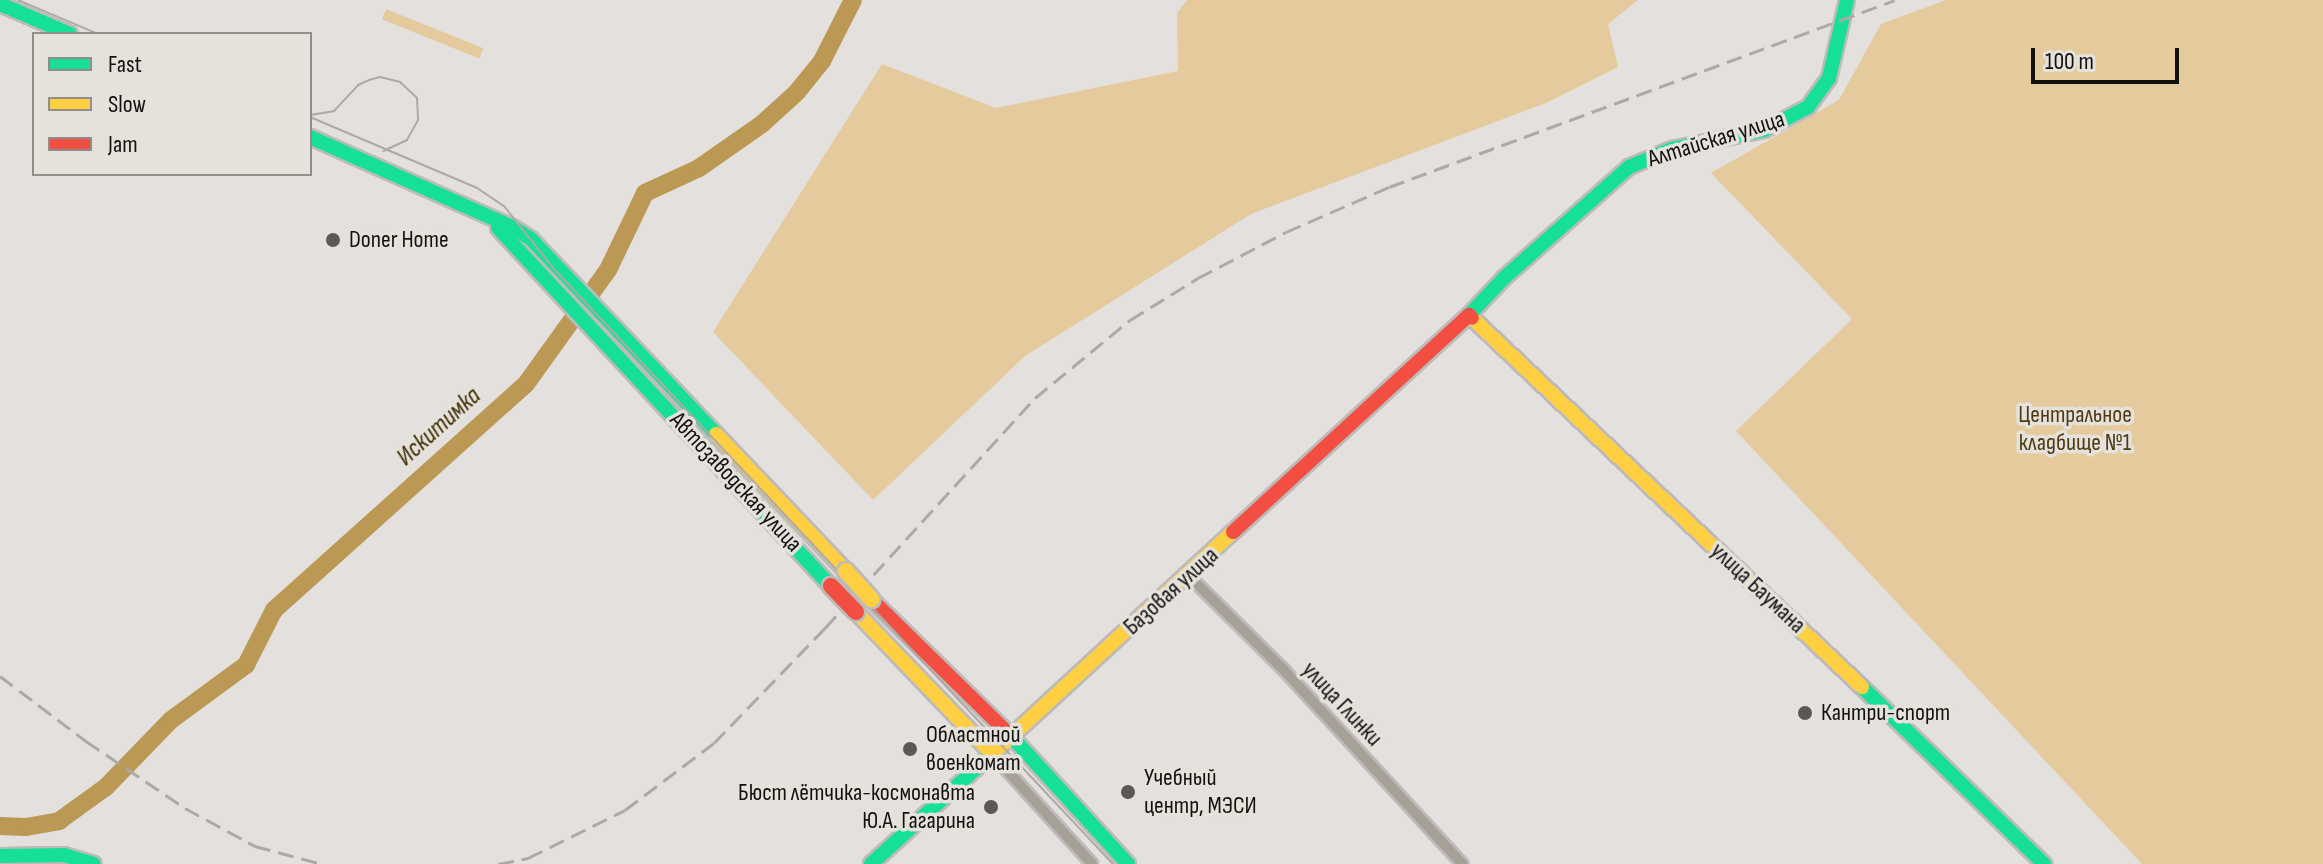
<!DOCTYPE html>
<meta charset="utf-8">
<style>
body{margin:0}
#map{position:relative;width:2323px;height:864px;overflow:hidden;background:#e3e0dd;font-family:"Sofia Sans Condensed",sans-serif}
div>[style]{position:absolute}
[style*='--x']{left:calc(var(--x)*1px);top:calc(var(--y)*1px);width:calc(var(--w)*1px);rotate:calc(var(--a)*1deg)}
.green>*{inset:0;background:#e4ca9d;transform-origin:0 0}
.river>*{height:18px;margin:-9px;padding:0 9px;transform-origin:9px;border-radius:9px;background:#bb9954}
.roads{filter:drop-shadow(2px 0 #bdbbb9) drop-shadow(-2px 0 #bdbbb9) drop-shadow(0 2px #bdbbb9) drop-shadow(0 -2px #bdbbb9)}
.street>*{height:10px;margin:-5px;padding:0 5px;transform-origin:5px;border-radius:5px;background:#a7a097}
.fast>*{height:14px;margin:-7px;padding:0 7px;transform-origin:7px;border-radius:7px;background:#16e098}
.slow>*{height:14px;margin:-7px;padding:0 7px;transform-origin:7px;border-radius:7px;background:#ffcf43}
.jam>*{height:14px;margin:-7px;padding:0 7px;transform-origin:7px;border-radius:7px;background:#f24e42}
.tram>*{height:2px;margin:-1px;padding:0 1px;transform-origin:1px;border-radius:1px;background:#ada9a4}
.rail>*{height:3px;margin-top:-1.5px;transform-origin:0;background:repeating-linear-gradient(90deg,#ada9a4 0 16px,transparent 0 24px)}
.bridges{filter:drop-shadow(2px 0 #bdbbb9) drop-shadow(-2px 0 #bdbbb9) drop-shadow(0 2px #bdbbb9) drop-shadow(0 -2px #bdbbb9)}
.slow-bridge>*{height:16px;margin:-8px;padding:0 8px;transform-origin:8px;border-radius:8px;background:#ffcf43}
.jam-bridge>*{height:16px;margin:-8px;padding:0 8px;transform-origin:8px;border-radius:8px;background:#f24e42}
.dots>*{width:22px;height:22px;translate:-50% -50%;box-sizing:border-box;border:4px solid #e5e1db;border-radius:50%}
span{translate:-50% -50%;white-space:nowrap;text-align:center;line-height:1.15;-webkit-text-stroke:7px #e5e1db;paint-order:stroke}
.street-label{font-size:24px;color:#12110f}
.poi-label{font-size:24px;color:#12110f}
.left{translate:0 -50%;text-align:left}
.right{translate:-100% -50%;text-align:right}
.park-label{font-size:24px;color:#4f3a15}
.water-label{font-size:26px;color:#402d05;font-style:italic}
.legend{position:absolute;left:32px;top:32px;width:280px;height:144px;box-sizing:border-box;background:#e5e1db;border:2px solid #918e89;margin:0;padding:10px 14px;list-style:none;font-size:24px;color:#12110f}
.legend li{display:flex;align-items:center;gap:16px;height:40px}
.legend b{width:40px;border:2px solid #918e89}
.scale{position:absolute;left:2031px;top:48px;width:148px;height:36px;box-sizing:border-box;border:4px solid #12110f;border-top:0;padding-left:10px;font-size:24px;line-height:28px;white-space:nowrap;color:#12110f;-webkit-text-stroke:6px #e5e1db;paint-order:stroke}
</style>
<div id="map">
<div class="green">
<i style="clip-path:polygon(1187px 0,1638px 0,1608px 24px,1618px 67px,1546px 103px,1251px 214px,1025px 356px,873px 500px,713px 332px,882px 64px,996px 108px,1178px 71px,1177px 13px)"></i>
<i style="clip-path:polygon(1946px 0,2323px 0,2323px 864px,2142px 864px,1736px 431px,1852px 319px,1711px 173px,1839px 100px,1881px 24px)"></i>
<i style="left:386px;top:9px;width:105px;height:11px;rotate:22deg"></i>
</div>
<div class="river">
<i style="--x:0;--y:826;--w:26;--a:2"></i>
<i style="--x:26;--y:827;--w:34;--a:-10"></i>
<i style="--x:59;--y:821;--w:58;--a:-35.9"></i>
<i style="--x:106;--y:787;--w:93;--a:-45.9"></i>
<i style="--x:171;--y:720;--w:93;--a:-36.3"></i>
<i style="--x:246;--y:665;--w:62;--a:-63"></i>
<i style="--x:274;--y:610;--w:338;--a:-41.9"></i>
<i style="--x:526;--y:384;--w:140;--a:-54.3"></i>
<i style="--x:608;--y:270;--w:85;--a:-64.3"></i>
<i style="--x:645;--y:193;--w:60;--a:-24.8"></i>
<i style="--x:699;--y:168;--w:77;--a:-34.9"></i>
<i style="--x:762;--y:124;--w:47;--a:-42.4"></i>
<i style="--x:797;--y:92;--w:40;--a:-51"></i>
<i style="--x:822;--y:61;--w:68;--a:-63.1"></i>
</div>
<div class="roads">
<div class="street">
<i style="--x:1189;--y:576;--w:132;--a:44.7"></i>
<i style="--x:1283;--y:669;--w:265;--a:47.4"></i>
<i style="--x:992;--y:754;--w:149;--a:47.7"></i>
</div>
<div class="fast">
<i style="--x:0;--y:4;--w:76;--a:23.2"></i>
<i style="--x:310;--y:137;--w:223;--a:24"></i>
<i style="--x:514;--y:228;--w:20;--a:33"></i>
<i style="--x:531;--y:239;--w:269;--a:46.5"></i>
<i style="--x:498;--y:228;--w:489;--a:47.1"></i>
<i style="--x:1469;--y:315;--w:51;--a:-46.6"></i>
<i style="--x:1504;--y:278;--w:167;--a:-41.6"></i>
<i style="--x:1629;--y:167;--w:47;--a:-22.7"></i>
<i style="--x:1672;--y:149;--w:94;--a:-11.7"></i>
<i style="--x:1764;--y:130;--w:50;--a:-27.6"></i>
<i style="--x:1808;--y:107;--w:36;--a:-54"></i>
<i style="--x:1829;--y:78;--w:80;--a:-77"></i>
<i style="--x:1862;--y:687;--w:254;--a:44.2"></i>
<i style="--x:1012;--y:737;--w:172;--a:47.6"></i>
<i style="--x:0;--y:856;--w:64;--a:-0.9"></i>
<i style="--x:64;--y:855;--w:31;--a:17"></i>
<i style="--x:871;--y:864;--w:164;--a:-42.3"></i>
</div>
<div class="slow">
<i style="--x:1472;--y:318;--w:537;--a:43.42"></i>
<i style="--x:716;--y:434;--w:189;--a:46.5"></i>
<i style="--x:856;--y:612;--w:197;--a:46.2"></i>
<i style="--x:992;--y:754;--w:328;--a:-42.7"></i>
</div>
<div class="jam">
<i style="--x:1233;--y:532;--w:321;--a:-42.6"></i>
<i style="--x:1469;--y:315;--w:4;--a:45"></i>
<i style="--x:871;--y:599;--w:197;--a:44.4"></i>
</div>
</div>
<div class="tram">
<i style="--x:18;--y:0;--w:87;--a:23"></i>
<i style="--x:310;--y:115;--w:24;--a:-9"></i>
<i style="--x:334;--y:111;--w:35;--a:-47"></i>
<i style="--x:358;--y:85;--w:12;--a:-24"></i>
<i style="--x:369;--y:80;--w:11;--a:-15"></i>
<i style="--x:380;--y:77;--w:21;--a:14"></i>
<i style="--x:400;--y:82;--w:23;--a:43"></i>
<i style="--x:417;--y:98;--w:22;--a:87"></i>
<i style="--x:418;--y:120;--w:23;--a:119"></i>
<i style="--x:407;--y:140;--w:26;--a:155"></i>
<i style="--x:310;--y:117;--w:181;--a:23"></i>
<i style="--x:477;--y:188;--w:32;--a:34"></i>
<i style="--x:504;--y:206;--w:80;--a:51.6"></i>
<i style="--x:554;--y:269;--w:816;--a:46.79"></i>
</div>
<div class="rail">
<i style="--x:0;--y:676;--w:108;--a:37.1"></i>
<i style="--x:86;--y:741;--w:120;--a:34.1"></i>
<i style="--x:185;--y:808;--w:80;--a:28.5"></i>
<i style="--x:255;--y:846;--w:69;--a:15"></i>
<i style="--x:498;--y:864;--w:31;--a:-11"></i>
<i style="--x:528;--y:858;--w:108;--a:-26.3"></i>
<i style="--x:625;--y:810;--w:111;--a:-37"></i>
<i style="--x:714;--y:743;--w:160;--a:-46"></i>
<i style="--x:825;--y:628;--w:311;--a:-47.6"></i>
<i style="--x:1035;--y:398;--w:123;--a:-39.4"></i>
<i style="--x:1130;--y:320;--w:80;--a:-31.7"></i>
<i style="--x:1198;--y:278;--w:99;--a:-27.6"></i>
<i style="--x:1286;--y:232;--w:112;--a:-23.6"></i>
<i style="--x:1389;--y:187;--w:539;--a:-20.28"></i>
</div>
<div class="bridges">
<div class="slow-bridge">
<i style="--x:846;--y:571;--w:38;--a:48"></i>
</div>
<div class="jam-bridge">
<i style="--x:831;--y:586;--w:36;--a:46"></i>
</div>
</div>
<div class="dots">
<i style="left:333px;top:240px;background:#5b5957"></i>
<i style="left:1805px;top:713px;background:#5b5957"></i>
<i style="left:910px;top:749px;background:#5b5957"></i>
<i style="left:1128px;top:792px;background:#5b5957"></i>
<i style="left:991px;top:807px;background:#5b5957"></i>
</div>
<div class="street-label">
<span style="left:1716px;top:139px;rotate:-17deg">Алтайская улица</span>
<span style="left:736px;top:482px;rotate:47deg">Автозаводская улица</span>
<span style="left:1758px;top:588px;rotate:43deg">улица Баумана</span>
<span style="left:1171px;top:591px;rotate:-42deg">Базовая улица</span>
<span style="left:1342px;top:704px;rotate:47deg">улица Глинки</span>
</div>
<div class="poi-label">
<span class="left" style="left:349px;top:240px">Doner Home</span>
<span class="left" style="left:1821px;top:713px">Кантри-спорт</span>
<span class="left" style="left:926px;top:749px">Областной<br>военкомат</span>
<span class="left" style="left:1144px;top:792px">Учебный<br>центр, МЭСИ</span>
<span class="right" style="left:975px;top:807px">Бюст лётчика-космонавта<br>Ю.А. Гагарина</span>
</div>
<div class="park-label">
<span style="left:2075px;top:429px">Центральное<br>кладбище №1</span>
</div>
<div class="water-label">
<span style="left:439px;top:427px;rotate:-42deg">Искитимка</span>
</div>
<ul class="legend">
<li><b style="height:10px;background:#16e098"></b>Fast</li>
<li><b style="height:10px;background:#ffcf43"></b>Slow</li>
<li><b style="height:10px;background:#f24e42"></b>Jam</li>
</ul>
<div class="scale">100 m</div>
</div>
